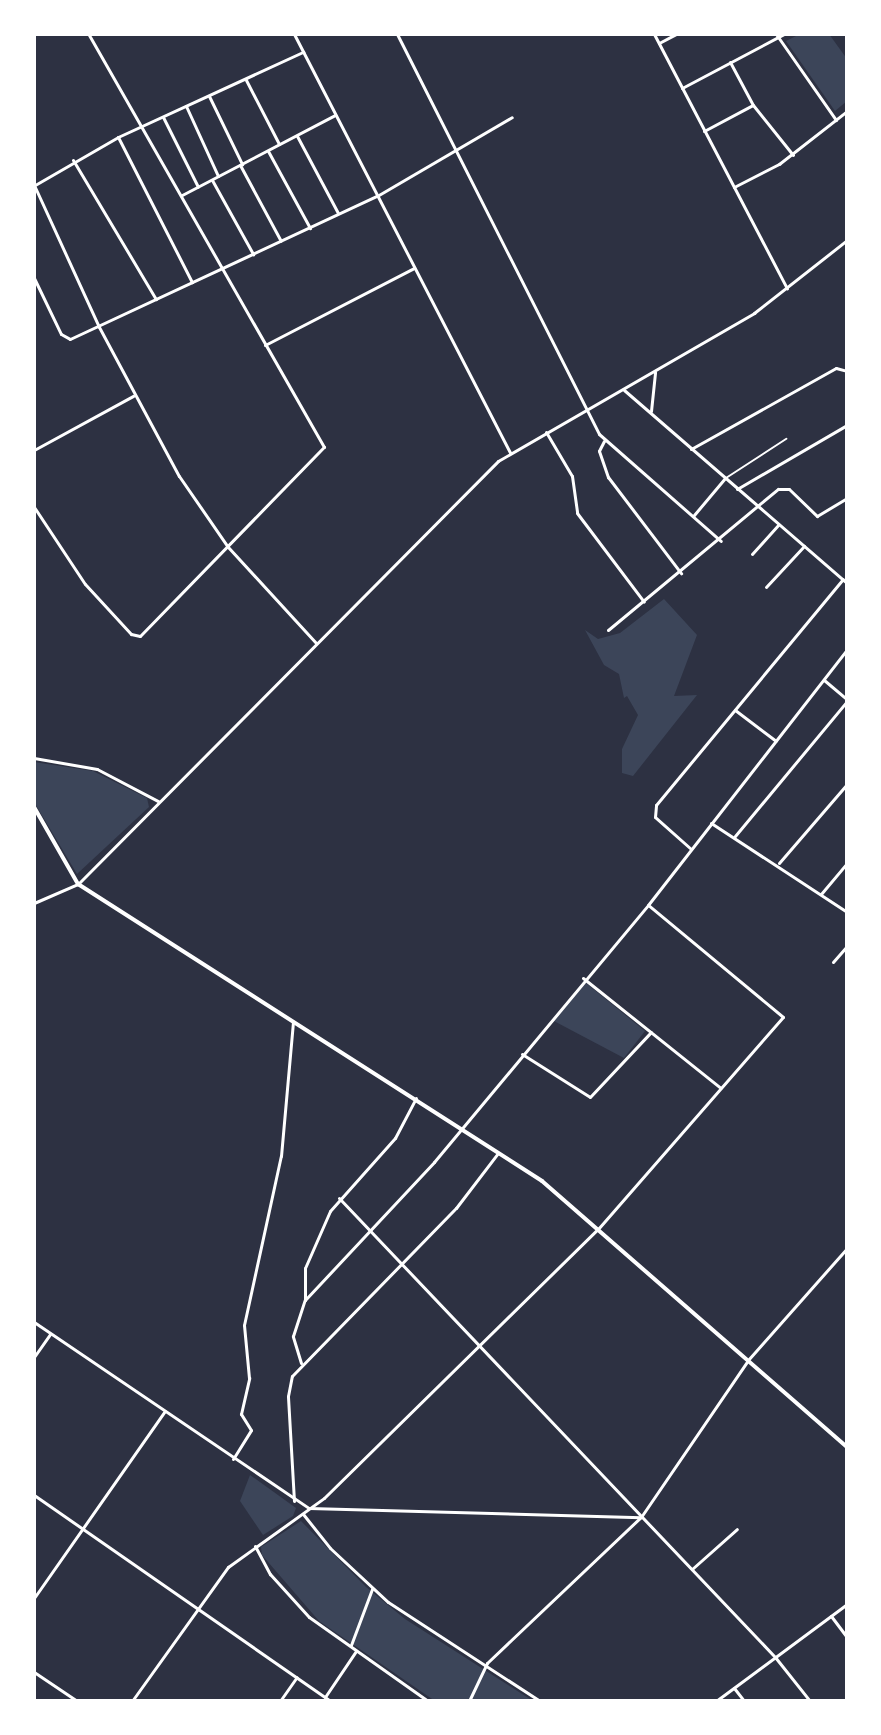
<!DOCTYPE html>
<style>
body{margin:0}
#map{position:relative;width:881px;height:1735px;overflow:hidden;background:#2d3142;font-family:"Public Sans",sans-serif}
div>[style]{position:absolute}
[style*='--x']{left:calc(var(--x)*1px);top:calc(var(--y)*1px);width:calc(var(--w)*1px);rotate:calc(var(--a)*1deg)}
.green>*{inset:0;background:#3c4559}
.service>*{height:2px;margin:-1px;padding:0 1px;transform-origin:1px;border-radius:1px;background:#fff}
.minor>*{height:3px;margin:-1.5px;padding:0 1.5px;transform-origin:1.5px;border-radius:1.5px;background:#fff}
.tertiary>*{height:4px;margin:-2px;padding:0 2px;transform-origin:2px;border-radius:2px;background:#fff}
span{translate:-50% -50%;white-space:nowrap;text-align:center;line-height:1.15;-webkit-text-stroke:8px #fff;paint-order:stroke}
.frame{position:absolute;inset:0;border:36px solid #fff;pointer-events:none}
</style>
<div id="map">
<div class="green">
<i style="clip-path:polygon(800px 34px,829px 34px,847px 59px,847px 101px,835px 111px,786px 41px)"></i>
<i style="clip-path:polygon(664px 599px,697px 635px,674px 696px,697px 695px,633px 776px,622px 773px,622px 749px,638px 715px,627px 696px,624px 698px,619px 674px,604px 665px,585px 630px,598px 639px,620px 633px)"></i>
<i style="clip-path:polygon(34px 762px,93px 771px,147px 798px,149px 807px,77px 874px,34px 802px)"></i>
<i style="clip-path:polygon(586px 983px,645px 1031px,624px 1058px,552px 1020px)"></i>
<i style="clip-path:polygon(250px 1475px,296px 1508px,293px 1516px,263px 1535px,240px 1501px)"></i>
<i style="clip-path:polygon(301px 1521px,366px 1587px,405px 1619px,533px 1701px,435px 1701px,319px 1621px,262px 1555px,261px 1547px)"></i>
</div>
<div class="service">
<i style="--x:726;--y:478;--w:72;--a:-33"></i>
</div>
<div class="minor">
<i style="--x:294;--y:34;--w:471;--a:62.7"></i>
<i style="--x:397;--y:34;--w:448;--a:63.2"></i>
<i style="--x:599;--y:434;--w:162;--a:41.3"></i>
<i style="--x:654;--y:34;--w:287;--a:62.4"></i>
<i style="--x:776;--y:34;--w:105;--a:55.1"></i>
<i style="--x:659;--y:43;--w:19;--a:-28"></i>
<i style="--x:730;--y:62;--w:49;--a:61.9"></i>
<i style="--x:753;--y:105;--w:64;--a:51.3"></i>
<i style="--x:246;--y:80;--w:72;--a:62.7"></i>
<i style="--x:682;--y:88;--w:115;--a:-27.9"></i>
<i style="--x:209;--y:96;--w:76;--a:64.1"></i>
<i style="--x:186;--y:106;--w:77;--a:65.4"></i>
<i style="--x:163;--y:117;--w:78;--a:63.4"></i>
<i style="--x:704;--y:131;--w:55;--a:-28"></i>
<i style="--x:297;--y:136;--w:87;--a:62"></i>
<i style="--x:118;--y:137;--w:163;--a:63"></i>
<i style="--x:268;--y:151;--w:88;--a:61.4"></i>
<i style="--x:73;--y:160;--w:162;--a:59.2"></i>
<i style="--x:240;--y:165;--w:86;--a:61.7"></i>
<i style="--x:212;--y:180;--w:85;--a:61"></i>
<i style="--x:34;--y:185;--w:156;--a:65.4"></i>
<i style="--x:99;--y:327;--w:169;--a:61.8"></i>
<i style="--x:179;--y:476;--w:86;--a:55.4"></i>
<i style="--x:228;--y:547;--w:130;--a:47.5"></i>
<i style="--x:35;--y:185;--w:96;--a:-30"></i>
<i style="--x:118;--y:137;--w:204;--a:-24.7"></i>
<i style="--x:734;--y:187;--w:51;--a:-27.1"></i>
<i style="--x:779;--y:164;--w:86;--a:-37.9"></i>
<i style="--x:182;--y:195;--w:173;--a:-27.6"></i>
<i style="--x:34;--y:278;--w:62;--a:64.3"></i>
<i style="--x:61;--y:334;--w:10;--a:29"></i>
<i style="--x:70;--y:339;--w:339;--a:-25"></i>
<i style="--x:377;--y:196;--w:156;--a:-30.3"></i>
<i style="--x:265;--y:345;--w:168;--a:-27.3"></i>
<i style="--x:624;--y:390;--w:295;--a:40.9"></i>
<i style="--x:651;--y:411;--w:39;--a:-84"></i>
<i style="--x:546;--y:432;--w:51;--a:59.4"></i>
<i style="--x:572;--y:476;--w:37;--a:82"></i>
<i style="--x:577;--y:513;--w:111;--a:53"></i>
<i style="--x:604;--y:441;--w:11;--a:117"></i>
<i style="--x:599;--y:451;--w:28;--a:71"></i>
<i style="--x:608;--y:477;--w:121;--a:52.8"></i>
<i style="--x:691;--y:449;--w:166;--a:-29.2"></i>
<i style="--x:836;--y:368;--w:11;--a:15"></i>
<i style="--x:34;--y:450;--w:113;--a:-28.6"></i>
<i style="--x:737;--y:489;--w:127;--a:-30.2"></i>
<i style="--x:34;--y:507;--w:92;--a:56.5"></i>
<i style="--x:85;--y:584;--w:68;--a:47.4"></i>
<i style="--x:131;--y:634;--w:9;--a:13"></i>
<i style="--x:140;--y:636;--w:264;--a:-45.8"></i>
<i style="--x:324;--y:447;--w:476;--a:-119.7"></i>
<i style="--x:694;--y:515;--w:48;--a:-50"></i>
<i style="--x:752;--y:554;--w:39;--a:-48"></i>
<i style="--x:766;--y:587;--w:56;--a:-47.2"></i>
<i style="--x:608;--y:630;--w:221;--a:-39.7"></i>
<i style="--x:778;--y:489;--w:11;--a:0"></i>
<i style="--x:789;--y:489;--w:39;--a:44"></i>
<i style="--x:817;--y:516;--w:35;--a:-31"></i>
<i style="--x:824;--y:680;--w:30;--a:40"></i>
<i style="--x:735;--y:710;--w:51;--a:37.1"></i>
<i style="--x:34;--y:758;--w:64;--a:9.9"></i>
<i style="--x:97;--y:769;--w:69;--a:27.7"></i>
<i style="--x:711;--y:823;--w:163;--a:33.2"></i>
<i style="--x:735;--y:836;--w:175;--a:-50.3"></i>
<i style="--x:691;--y:849;--w:48;--a:-138.4"></i>
<i style="--x:655;--y:817;--w:12;--a:-85"></i>
<i style="--x:656;--y:805;--w:293;--a:-50.4"></i>
<i style="--x:779;--y:863;--w:104;--a:-49.3"></i>
<i style="--x:821;--y:894;--w:40;--a:-50"></i>
<i style="--x:34;--y:903;--w:48;--a:-23.4"></i>
<i style="--x:78;--y:884;--w:596;--a:-45.2"></i>
<i style="--x:498;--y:461;--w:296;--a:-30"></i>
<i style="--x:754;--y:313;--w:118;--a:-38.1"></i>
<i style="--x:833;--y:962;--w:21;--a:-49"></i>
<i style="--x:583;--y:978;--w:176;--a:38.6"></i>
<i style="--x:522;--y:1054;--w:80;--a:32.3"></i>
<i style="--x:590;--y:1097;--w:89;--a:-46.8"></i>
<i style="--x:339;--y:1198;--w:633;--a:46.47"></i>
<i style="--x:775;--y:1657;--w:56;--a:51.5"></i>
<i style="--x:305;--y:1300;--w:189;--a:-46.9"></i>
<i style="--x:434;--y:1162;--w:334;--a:-50.2"></i>
<i style="--x:648;--y:905;--w:324;--a:-52.1"></i>
<i style="--x:34;--y:1322;--w:332;--a:34.1"></i>
<i style="--x:309;--y:1508;--w:332;--a:1.6"></i>
<i style="--x:34;--y:1357;--w:28;--a:-55"></i>
<i style="--x:301;--y:1363;--w:28;--a:-107"></i>
<i style="--x:293;--y:1336;--w:38;--a:-72"></i>
<i style="--x:305;--y:1300;--w:32;--a:-90"></i>
<i style="--x:305;--y:1268;--w:62;--a:-66.3"></i>
<i style="--x:330;--y:1211;--w:98;--a:-48.3"></i>
<i style="--x:395;--y:1138;--w:45;--a:-62.3"></i>
<i style="--x:233;--y:1459;--w:34;--a:-58"></i>
<i style="--x:251;--y:1430;--w:19;--a:-122"></i>
<i style="--x:241;--y:1414;--w:37;--a:-77"></i>
<i style="--x:249;--y:1378;--w:53;--a:-95.4"></i>
<i style="--x:244;--y:1325;--w:173;--a:-77.7"></i>
<i style="--x:281;--y:1156;--w:135;--a:-84.9"></i>
<i style="--x:34;--y:1495;--w:361;--a:34.8"></i>
<i style="--x:294;--y:1501;--w:105;--a:-93.3"></i>
<i style="--x:288;--y:1396;--w:20;--a:-79"></i>
<i style="--x:292;--y:1376;--w:235;--a:-45.7"></i>
<i style="--x:456;--y:1208;--w:69;--a:-52.6"></i>
<i style="--x:303;--y:1514;--w:43;--a:51.5"></i>
<i style="--x:330;--y:1548;--w:79;--a:43"></i>
<i style="--x:388;--y:1602;--w:181;--a:33.1"></i>
<i style="--x:255;--y:1546;--w:32;--a:62"></i>
<i style="--x:270;--y:1574;--w:58;--a:47.8"></i>
<i style="--x:309;--y:1617;--w:146;--a:35.2"></i>
<i style="--x:692;--y:1569;--w:60;--a:-41.6"></i>
<i style="--x:34;--y:1598;--w:228;--a:-55"></i>
<i style="--x:831;--y:1616;--w:26;--a:53"></i>
<i style="--x:351;--y:1645;--w:60;--a:-69.4"></i>
<i style="--x:34;--y:1672;--w:52;--a:34"></i>
<i style="--x:734;--y:1688;--w:16;--a:52"></i>
<i style="--x:325;--y:1697;--w:55;--a:-56"></i>
<i style="--x:132;--y:1701;--w:165;--a:-54.4"></i>
<i style="--x:228;--y:1567;--w:118;--a:-35.7"></i>
<i style="--x:324;--y:1498;--w:384;--a:-44.5"></i>
<i style="--x:598;--y:1229;--w:281;--a:-48.9"></i>
<i style="--x:783;--y:1017;--w:175;--a:-140.3"></i>
<i style="--x:280;--y:1701;--w:29;--a:-55"></i>
<i style="--x:469;--y:1701;--w:42;--a:-64.7"></i>
<i style="--x:487;--y:1663;--w:212;--a:-43.5"></i>
<i style="--x:641;--y:1517;--w:190;--a:-55.7"></i>
<i style="--x:748;--y:1360;--w:149;--a:-48.5"></i>
<i style="--x:716;--y:1701;--w:163;--a:-36.5"></i>
</div>
<div class="tertiary">
<i style="--x:34;--y:807;--w:89;--a:60.3"></i>
<i style="--x:78;--y:884;--w:551;--a:32.62"></i>
<i style="--x:542;--y:1181;--w:405;--a:41.1"></i>
</div>
<div class="frame"></div>
</div>
